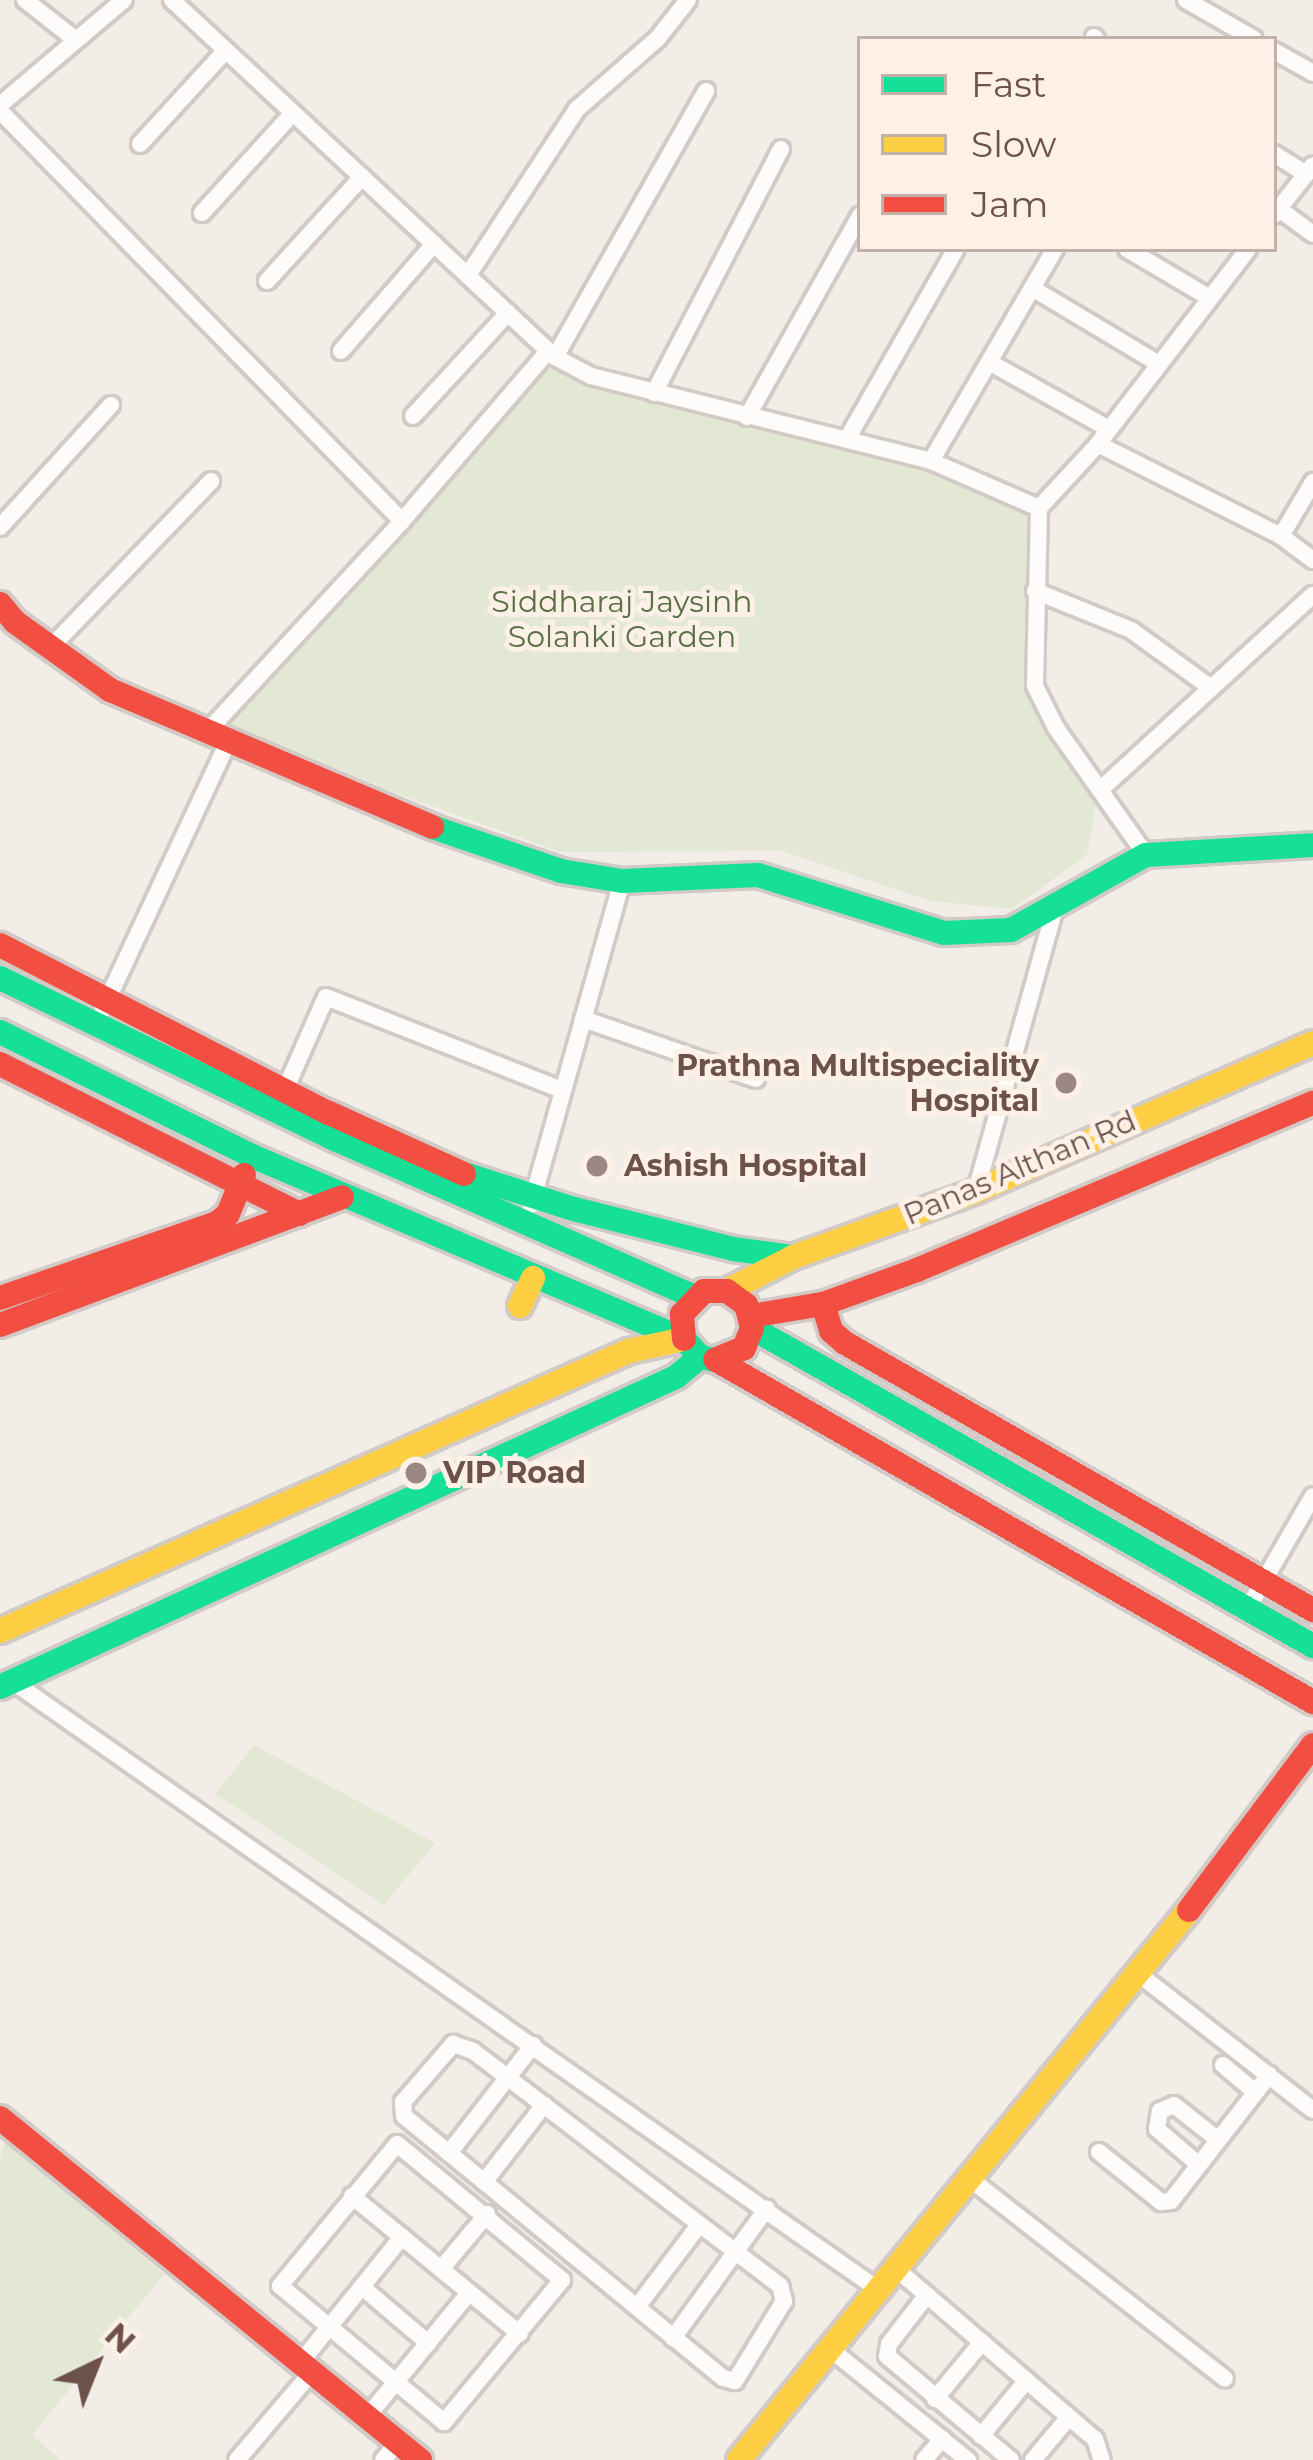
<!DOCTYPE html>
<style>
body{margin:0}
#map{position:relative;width:1313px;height:2460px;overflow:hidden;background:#f3ede7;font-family:Montserrat,sans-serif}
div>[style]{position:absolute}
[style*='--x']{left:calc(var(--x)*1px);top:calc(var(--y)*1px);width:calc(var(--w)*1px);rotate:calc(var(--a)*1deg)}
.green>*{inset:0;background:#e2e8d3}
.roads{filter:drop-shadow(3px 0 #d2cac6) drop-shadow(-3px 0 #d2cac6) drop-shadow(0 3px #d2cac6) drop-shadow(0 -3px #d2cac6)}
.street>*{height:16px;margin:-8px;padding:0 8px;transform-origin:8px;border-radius:8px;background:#fdfcfb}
.fast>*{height:24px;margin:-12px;padding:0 12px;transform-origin:12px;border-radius:12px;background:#16e098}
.slow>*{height:24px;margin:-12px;padding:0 12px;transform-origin:12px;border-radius:12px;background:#ffcf43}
.jam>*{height:24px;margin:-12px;padding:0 12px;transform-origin:12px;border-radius:12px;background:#f24e42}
.dots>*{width:33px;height:33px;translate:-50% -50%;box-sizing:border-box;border:6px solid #fcf0e7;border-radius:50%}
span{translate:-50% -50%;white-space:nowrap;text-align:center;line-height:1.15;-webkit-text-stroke:10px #fcf0e7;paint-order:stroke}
.park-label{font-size:30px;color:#597145}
.poi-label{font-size:30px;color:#6d524b;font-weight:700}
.right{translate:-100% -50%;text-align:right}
.left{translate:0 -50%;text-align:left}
.street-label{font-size:30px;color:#6d524b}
.legend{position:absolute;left:857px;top:36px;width:420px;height:216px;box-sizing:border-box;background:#fcf0e7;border:3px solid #c3b1a9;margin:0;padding:15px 21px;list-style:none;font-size:36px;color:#6d524b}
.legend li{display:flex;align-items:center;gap:24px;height:60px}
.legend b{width:60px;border:3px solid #c3b1a9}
.north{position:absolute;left:36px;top:2304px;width:120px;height:120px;-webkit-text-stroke:9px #fcf0e7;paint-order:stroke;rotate:43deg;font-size:33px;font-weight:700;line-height:48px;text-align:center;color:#6d524b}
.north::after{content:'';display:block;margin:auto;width:42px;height:54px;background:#6d524b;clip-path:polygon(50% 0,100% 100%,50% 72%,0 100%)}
</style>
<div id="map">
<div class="green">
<i style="clip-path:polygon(548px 351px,1039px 508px,1030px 688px,1100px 780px,1087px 855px,1012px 909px,931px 901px,782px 851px,560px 852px,388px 790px,219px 719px)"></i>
<i style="clip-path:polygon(254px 1745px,435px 1843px,384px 1905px,215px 1794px)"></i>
<i style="clip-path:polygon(5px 2141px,164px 2274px,32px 2435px,60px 2460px,0 2460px,0 2159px)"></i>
</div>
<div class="roads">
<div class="street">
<i style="--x:25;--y:0;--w:65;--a:38.1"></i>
<i style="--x:172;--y:0;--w:524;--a:42.99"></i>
<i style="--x:555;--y:357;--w:41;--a:27.8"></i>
<i style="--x:591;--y:376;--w:350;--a:14"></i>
<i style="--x:931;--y:461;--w:118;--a:23.5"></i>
<i style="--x:1039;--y:508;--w:87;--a:-47.3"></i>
<i style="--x:1098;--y:444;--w:246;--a:-52.4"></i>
<i style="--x:1186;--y:0;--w:78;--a:29.8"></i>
<i style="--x:1094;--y:37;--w:3;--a:45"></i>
<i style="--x:1274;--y:51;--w:45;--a:29.4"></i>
<i style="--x:0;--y:105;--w:162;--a:-40.3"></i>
<i style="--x:0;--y:111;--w:574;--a:45.56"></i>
<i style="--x:140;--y:144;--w:127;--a:-47.5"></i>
<i style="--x:1274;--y:154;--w:38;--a:32"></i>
<i style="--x:1279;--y:209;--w:42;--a:36.3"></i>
<i style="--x:202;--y:213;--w:135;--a:-47.7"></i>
<i style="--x:1274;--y:215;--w:63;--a:-52"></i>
<i style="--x:1127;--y:249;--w:96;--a:30.6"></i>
<i style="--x:468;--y:275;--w:199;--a:-56.7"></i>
<i style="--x:577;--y:109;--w:108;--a:-41.2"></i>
<i style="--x:658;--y:38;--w:48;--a:-51.7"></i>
<i style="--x:267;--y:281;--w:141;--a:-47.6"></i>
<i style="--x:1032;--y:288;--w:148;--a:30.9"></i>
<i style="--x:341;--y:351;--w:142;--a:-49"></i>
<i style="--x:555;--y:357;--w:306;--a:-60.4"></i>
<i style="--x:989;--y:362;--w:137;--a:29.2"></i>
<i style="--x:654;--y:393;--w:275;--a:-62.5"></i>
<i style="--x:413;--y:416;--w:140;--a:-47.3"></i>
<i style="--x:747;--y:417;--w:231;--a:-60.7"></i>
<i style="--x:847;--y:439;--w:219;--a:-60.2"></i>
<i style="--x:1098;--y:444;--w:205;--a:26.7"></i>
<i style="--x:1281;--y:536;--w:40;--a:37"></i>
<i style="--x:931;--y:461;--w:246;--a:-59.7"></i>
<i style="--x:1039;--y:508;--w:178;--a:91.3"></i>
<i style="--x:1035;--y:686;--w:47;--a:63.4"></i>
<i style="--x:1056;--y:728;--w:156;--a:54.7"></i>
<i style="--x:0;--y:527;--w:165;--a:-47.7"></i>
<i style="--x:1281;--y:536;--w:63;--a:-59.3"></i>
<i style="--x:1035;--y:591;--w:104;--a:22.1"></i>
<i style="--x:1131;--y:630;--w:99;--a:35.9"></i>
<i style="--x:50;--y:648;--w:232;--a:-46"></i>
<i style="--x:205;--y:734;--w:290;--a:-47.2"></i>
<i style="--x:402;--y:521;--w:224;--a:-49.3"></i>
<i style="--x:1100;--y:790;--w:289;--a:-42.5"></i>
<i style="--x:103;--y:1009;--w:295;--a:-64.9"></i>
<i style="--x:583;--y:1019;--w:183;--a:19.1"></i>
<i style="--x:281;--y:1099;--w:111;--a:-66.2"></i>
<i style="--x:326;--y:997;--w:254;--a:21.5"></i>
<i style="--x:976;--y:1191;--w:294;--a:-74.4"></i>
<i style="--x:531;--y:1205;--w:337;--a:-74.3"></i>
<i style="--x:1248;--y:1608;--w:129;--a:-59.9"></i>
<i style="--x:12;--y:1681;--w:1056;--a:35.09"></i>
<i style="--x:1140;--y:1975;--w:219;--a:38"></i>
<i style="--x:453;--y:2044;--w:21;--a:19"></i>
<i style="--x:473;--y:2051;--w:387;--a:37.4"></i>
<i style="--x:780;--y:2286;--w:16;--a:75"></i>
<i style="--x:784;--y:2301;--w:94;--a:121.5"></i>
<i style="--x:735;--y:2381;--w:12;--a:-166"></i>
<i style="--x:723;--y:2378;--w:413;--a:-140.6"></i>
<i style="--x:404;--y:2116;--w:14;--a:-94"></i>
<i style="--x:403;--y:2102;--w:77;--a:-49.2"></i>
<i style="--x:1223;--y:2065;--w:42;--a:40.2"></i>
<i style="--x:397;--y:2144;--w:214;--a:39.5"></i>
<i style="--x:562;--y:2280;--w:185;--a:129.7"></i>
<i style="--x:444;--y:2422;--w:213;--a:-140.3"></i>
<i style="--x:280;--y:2286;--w:184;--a:-50.5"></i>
<i style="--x:1099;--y:2152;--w:80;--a:38.9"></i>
<i style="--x:1161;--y:2202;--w:10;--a:-6"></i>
<i style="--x:1171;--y:2201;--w:160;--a:-52.1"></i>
<i style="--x:449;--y:2153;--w:137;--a:-52.1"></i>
<i style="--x:1199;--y:2165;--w:55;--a:-139.4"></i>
<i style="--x:1157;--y:2129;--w:18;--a:-81"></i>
<i style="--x:1160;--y:2111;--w:15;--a:-23"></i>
<i style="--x:1174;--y:2105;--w:56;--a:38.5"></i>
<i style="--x:969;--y:2178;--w:325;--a:38.1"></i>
<i style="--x:484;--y:2182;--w:98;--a:-52.1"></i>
<i style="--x:352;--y:2196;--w:217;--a:39.4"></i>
<i style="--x:894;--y:2267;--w:265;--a:40.6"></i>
<i style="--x:1095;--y:2439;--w:22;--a:72"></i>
<i style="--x:441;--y:2269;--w:72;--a:-50.1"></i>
<i style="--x:362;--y:2287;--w:87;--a:40.3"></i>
<i style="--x:927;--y:2295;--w:62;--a:127.8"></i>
<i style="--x:889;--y:2344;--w:12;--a:99"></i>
<i style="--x:887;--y:2356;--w:162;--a:40"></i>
<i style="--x:637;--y:2307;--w:103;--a:-52.9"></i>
<i style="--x:673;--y:2338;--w:160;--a:-54.1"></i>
<i style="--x:829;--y:2348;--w:179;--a:38.9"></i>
<i style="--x:301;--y:2362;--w:161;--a:-51.1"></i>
<i style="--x:935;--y:2399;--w:74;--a:-50.5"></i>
<i style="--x:367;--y:2417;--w:161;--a:-50.6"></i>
<i style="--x:981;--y:2436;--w:72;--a:-50.6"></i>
<i style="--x:237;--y:2460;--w:116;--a:-49.6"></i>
<i style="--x:383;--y:2460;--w:23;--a:-49"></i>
<i style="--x:924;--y:2460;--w:28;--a:-49"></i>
<i style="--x:1033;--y:2460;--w:56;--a:-50.1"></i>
</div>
<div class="fast">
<i style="--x:432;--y:827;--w:136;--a:18.8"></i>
<i style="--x:561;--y:871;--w:62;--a:9.3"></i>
<i style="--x:622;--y:881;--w:136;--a:-2.5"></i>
<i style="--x:758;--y:875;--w:195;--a:17.3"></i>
<i style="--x:944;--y:933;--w:67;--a:-2.6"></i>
<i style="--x:1011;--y:930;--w:154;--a:-29.1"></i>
<i style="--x:1146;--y:855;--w:167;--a:-3.4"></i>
<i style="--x:0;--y:978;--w:374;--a:25.7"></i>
<i style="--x:337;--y:1140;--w:390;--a:23.7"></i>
<i style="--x:0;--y:1032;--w:281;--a:26.2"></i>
<i style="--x:252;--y:1156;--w:469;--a:23"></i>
<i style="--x:684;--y:1339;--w:24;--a:48"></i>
<i style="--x:700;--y:1357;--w:15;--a:11"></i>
<i style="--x:464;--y:1174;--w:115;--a:17.7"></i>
<i style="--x:574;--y:1209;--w:164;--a:14.1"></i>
<i style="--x:733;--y:1249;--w:61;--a:7.6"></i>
<i style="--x:752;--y:1328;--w:645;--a:29.55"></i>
<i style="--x:0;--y:1687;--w:744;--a:-24.64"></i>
<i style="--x:676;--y:1377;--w:31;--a:-40"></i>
</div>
<div class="slow">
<i style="--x:727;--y:1291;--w:74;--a:-27.3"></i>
<i style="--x:793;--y:1257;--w:195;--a:-19.8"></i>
<i style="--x:976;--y:1191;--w:368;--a:-23.7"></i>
<i style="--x:520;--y:1306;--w:31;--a:-65"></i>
<i style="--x:0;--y:1631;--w:689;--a:-24"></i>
<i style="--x:629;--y:1351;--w:56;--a:-12.3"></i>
<i style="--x:739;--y:2460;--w:711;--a:-50.71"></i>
</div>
<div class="jam">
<i style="--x:0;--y:604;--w:23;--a:50"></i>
<i style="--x:15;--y:622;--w:117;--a:35.6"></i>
<i style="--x:110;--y:690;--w:350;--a:23"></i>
<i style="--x:0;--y:945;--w:369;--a:27.1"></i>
<i style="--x:329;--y:1113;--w:148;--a:24.3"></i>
<i style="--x:0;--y:1064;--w:335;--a:26.6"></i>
<i style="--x:0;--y:1298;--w:230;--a:-19.1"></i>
<i style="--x:217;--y:1223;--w:14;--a:-39"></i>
<i style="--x:228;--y:1214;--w:42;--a:-67.7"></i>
<i style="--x:823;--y:1304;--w:28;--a:73"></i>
<i style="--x:831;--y:1331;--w:18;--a:41"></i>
<i style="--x:845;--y:1343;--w:539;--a:29.71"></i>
<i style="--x:751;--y:1316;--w:73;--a:-9.5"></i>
<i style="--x:823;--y:1304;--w:100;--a:-19.9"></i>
<i style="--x:917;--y:1270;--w:430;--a:-22.9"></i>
<i style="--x:0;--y:1325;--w:365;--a:-20.5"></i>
<i style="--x:684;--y:1339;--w:25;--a:-95"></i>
<i style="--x:682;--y:1314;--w:32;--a:-46"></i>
<i style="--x:704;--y:1291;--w:23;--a:0"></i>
<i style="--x:727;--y:1291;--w:24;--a:36"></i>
<i style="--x:746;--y:1305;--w:24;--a:75"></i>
<i style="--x:752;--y:1328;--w:22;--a:112"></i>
<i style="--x:744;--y:1348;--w:31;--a:158"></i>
<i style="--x:718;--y:1361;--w:686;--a:29.82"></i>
<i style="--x:1189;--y:1910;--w:206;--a:-53.1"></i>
<i style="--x:0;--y:2118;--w:542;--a:39.16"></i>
</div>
</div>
<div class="dots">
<i style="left:1066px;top:1083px;background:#9c8882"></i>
<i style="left:597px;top:1166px;background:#9c8882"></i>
<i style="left:416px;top:1473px;background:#9c8882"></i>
</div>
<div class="park-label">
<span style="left:622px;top:619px">Siddharaj Jaysinh<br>Solanki Garden</span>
</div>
<div class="poi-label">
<span class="right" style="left:1039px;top:1083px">Prathna Multispeciality<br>Hospital</span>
<span class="left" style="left:624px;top:1166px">Ashish Hospital</span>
<span class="left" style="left:443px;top:1473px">VIP Road</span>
</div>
<div class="street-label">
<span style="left:1020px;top:1168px;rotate:-23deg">Panas Althan Rd</span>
</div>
<ul class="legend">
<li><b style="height:15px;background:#16e098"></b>Fast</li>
<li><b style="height:15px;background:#ffcf43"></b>Slow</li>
<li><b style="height:15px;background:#f24e42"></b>Jam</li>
</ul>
<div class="north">N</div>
</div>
